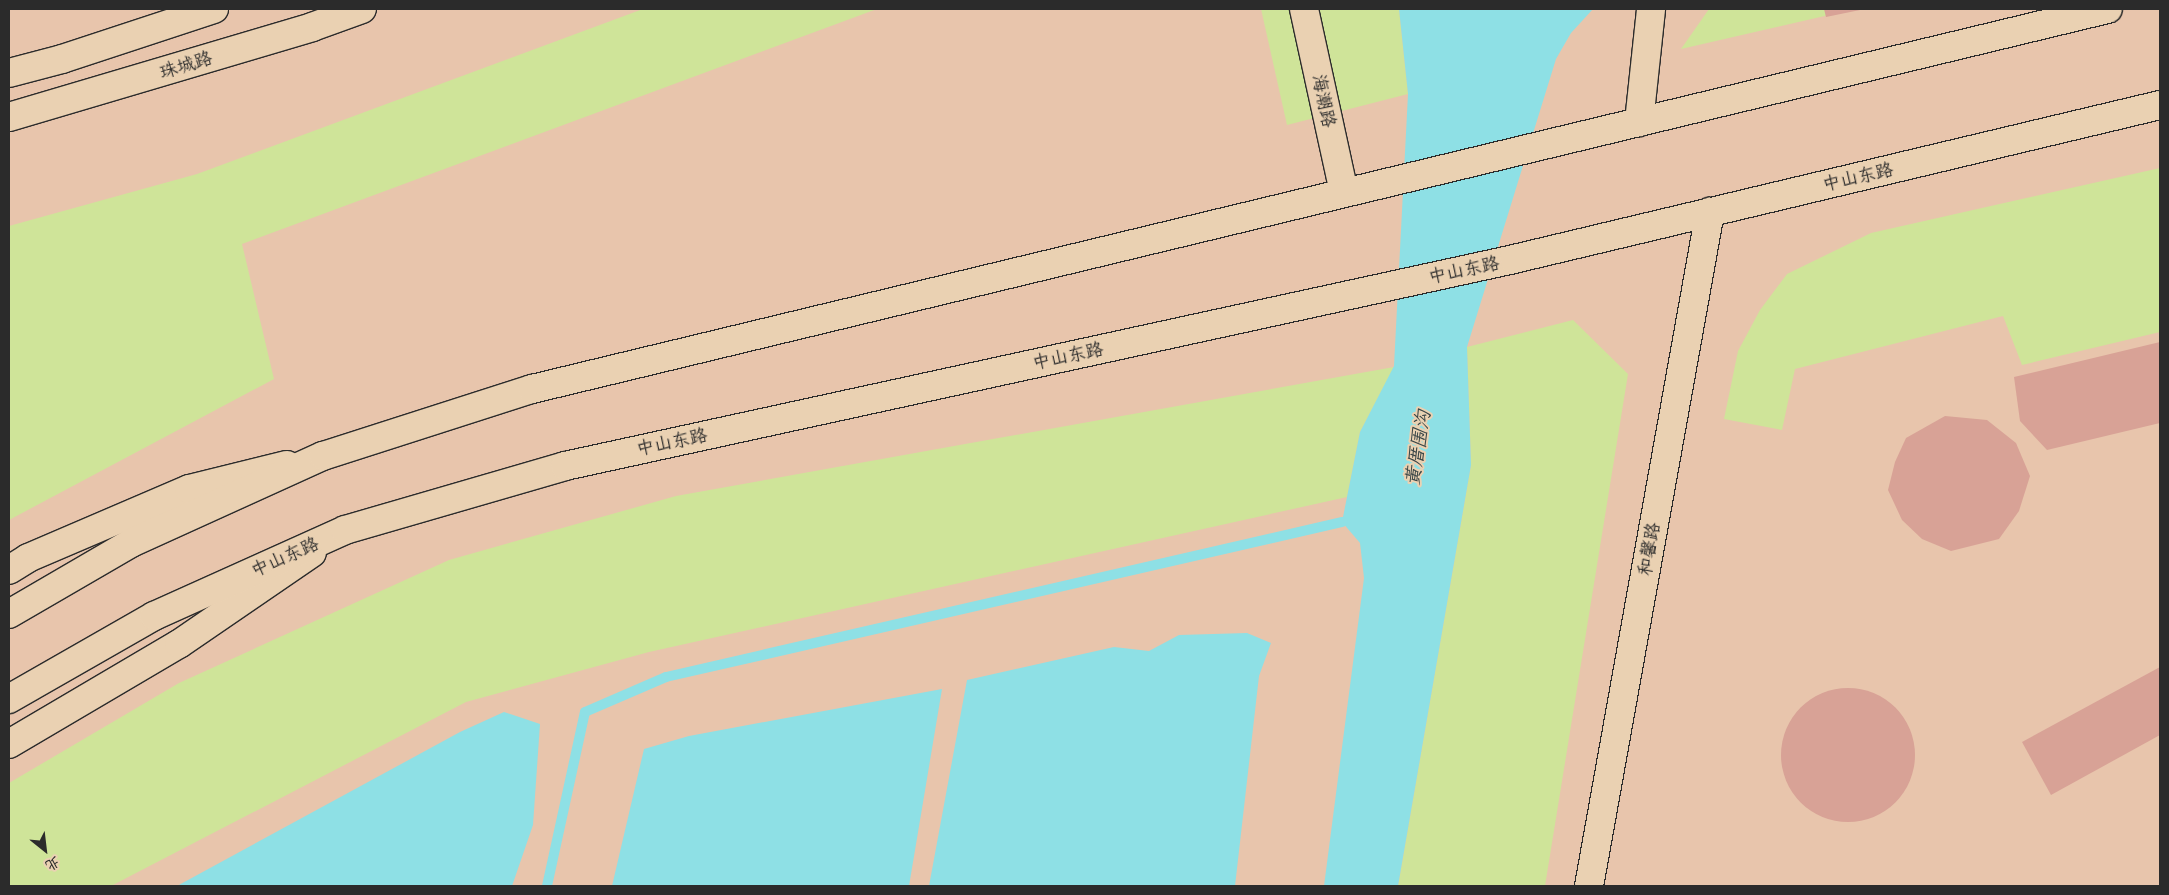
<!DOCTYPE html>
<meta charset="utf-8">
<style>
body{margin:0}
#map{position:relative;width:2169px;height:895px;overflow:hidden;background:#e8c5ac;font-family:Sriracha,"LXGW WenKai TC",sans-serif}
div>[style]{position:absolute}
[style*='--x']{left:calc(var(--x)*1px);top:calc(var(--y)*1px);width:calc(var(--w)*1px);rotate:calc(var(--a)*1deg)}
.green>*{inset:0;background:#cfe499}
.water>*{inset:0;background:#8ee0e5}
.stream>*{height:10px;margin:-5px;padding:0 5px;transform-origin:5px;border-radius:5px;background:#8ee0e5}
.building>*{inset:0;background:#d8a296}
.round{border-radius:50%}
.roads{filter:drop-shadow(1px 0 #2b2b2b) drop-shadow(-1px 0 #2b2b2b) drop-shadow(0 1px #2b2b2b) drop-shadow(0 -1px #2b2b2b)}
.street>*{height:28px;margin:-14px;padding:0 14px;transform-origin:14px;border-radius:14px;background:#ead1b2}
.secondary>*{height:28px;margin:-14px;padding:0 14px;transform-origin:14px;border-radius:14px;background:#ead1b2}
.primary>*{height:28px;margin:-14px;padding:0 14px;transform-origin:14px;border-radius:14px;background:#ead1b2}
span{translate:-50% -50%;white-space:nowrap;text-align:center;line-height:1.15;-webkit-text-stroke:4px #ead1b2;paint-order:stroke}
.street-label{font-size:18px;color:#2b2b2b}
.water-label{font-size:19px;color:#3a4647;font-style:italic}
.frame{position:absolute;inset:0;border:10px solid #2b2b2b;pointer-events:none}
.north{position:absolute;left:20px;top:825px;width:50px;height:50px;-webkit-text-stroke:4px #ead1b2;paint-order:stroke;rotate:151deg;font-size:14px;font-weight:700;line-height:20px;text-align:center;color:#2b2b2b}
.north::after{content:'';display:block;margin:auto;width:18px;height:22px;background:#2b2b2b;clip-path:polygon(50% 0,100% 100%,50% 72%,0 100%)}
</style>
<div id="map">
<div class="green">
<i style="clip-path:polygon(643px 9px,877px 9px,242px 244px,274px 379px,9px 520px,9px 226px,197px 174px)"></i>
<i style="clip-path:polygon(1261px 9px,1399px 9px,1408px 94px,1287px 125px)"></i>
<i style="clip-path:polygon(1709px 9px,1855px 9px,1681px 49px)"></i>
<i style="clip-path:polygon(2160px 168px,2160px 332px,2022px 365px,2003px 316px,1795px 369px,1782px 430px,1724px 419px,1738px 351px,1760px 310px,1787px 274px,1871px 233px)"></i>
<i style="clip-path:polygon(1573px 320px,1628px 374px,1545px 886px,1398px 886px,1471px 465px,1467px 347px)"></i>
<i style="clip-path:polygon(1394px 367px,1360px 432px,1347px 497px,649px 652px,466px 702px,111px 886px,9px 886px,9px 783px,179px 683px,449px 560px,676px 496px)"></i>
</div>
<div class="water">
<i style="clip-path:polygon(1399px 9px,1593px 9px,1571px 33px,1556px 59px,1467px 347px,1471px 465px,1398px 886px,1324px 886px,1364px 578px,1360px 543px,1342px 522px,1360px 432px,1394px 366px,1408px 94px)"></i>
<i style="clip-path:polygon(1247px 633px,1271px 643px,1259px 676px,1235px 886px,929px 886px,967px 680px,1114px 647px,1149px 651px,1179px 635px)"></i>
<i style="clip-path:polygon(942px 689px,909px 886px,612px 886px,644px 749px,689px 736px)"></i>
<i style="clip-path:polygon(504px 712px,540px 724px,533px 825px,512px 886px,177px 886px,460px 732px)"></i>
</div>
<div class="stream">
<i style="--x:547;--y:886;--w:178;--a:-77.7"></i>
<i style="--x:585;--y:712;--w:88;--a:-23.4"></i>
<i style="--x:666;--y:677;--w:694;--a:-12.91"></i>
</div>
<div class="building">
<i style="clip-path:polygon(1824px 9px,1860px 9px,1860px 10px,1826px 17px)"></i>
<i style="clip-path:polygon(2160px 342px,2160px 423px,2047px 450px,2020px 421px,2014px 377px)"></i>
<i style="clip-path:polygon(1945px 416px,1987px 420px,2016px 443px,2030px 476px,2019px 511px,1999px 539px,1951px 551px,1922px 539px,1902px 520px,1888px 490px,1895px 462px,1906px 438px)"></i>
<i style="clip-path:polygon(2160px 667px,2160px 735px,2051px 795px,2022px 742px)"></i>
<i class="round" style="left:1781px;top:688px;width:134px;height:134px"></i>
</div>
<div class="roads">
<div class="street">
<i style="--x:1639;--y:122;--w:114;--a:-83.9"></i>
</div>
<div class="secondary">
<i style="--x:1304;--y:9;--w:188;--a:77.7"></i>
<i style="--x:9;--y:73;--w:55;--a:-14.8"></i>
<i style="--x:62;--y:59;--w:160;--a:-18.2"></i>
<i style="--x:9;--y:117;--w:316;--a:-16.5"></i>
<i style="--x:312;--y:27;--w:53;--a:-19.8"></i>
<i style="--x:9;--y:570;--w:22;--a:-32"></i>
<i style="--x:28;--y:558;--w:175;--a:-23.2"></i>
<i style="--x:189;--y:489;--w:101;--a:-13.8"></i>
<i style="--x:9;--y:744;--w:197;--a:-30.5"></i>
<i style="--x:179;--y:644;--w:161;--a:-34.4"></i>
<i style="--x:1589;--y:886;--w:685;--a:-79.82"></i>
</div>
<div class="primary">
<i style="--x:9;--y:614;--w:141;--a:-30.2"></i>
<i style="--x:131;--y:543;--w:211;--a:-24.4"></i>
<i style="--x:323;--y:456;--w:219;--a:-17.8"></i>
<i style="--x:532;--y:389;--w:1621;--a:-13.56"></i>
<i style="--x:9;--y:699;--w:167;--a:-29.8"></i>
<i style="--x:154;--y:616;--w:209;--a:-24.2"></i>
<i style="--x:345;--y:530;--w:229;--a:-16.2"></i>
<i style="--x:565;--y:466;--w:971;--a:-12.3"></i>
<i style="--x:1514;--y:259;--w:664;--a:-13.41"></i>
</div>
</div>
<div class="street-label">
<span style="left:186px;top:65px;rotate:-17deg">珠城路</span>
<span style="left:1324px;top:101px;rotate:78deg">海潮路</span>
<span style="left:1858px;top:177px;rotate:-13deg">中山东路</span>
<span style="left:1464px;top:270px;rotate:-12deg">中山东路</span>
<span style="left:1068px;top:356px;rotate:-12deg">中山东路</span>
<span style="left:672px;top:442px;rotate:-12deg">中山东路</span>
<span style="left:1649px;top:549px;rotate:-80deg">和馨路</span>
<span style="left:285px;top:557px;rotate:-24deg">中山东路</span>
</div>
<div class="water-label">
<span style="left:1418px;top:448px;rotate:-81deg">黄厝围沟</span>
</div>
<div class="frame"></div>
<div class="north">北</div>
</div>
